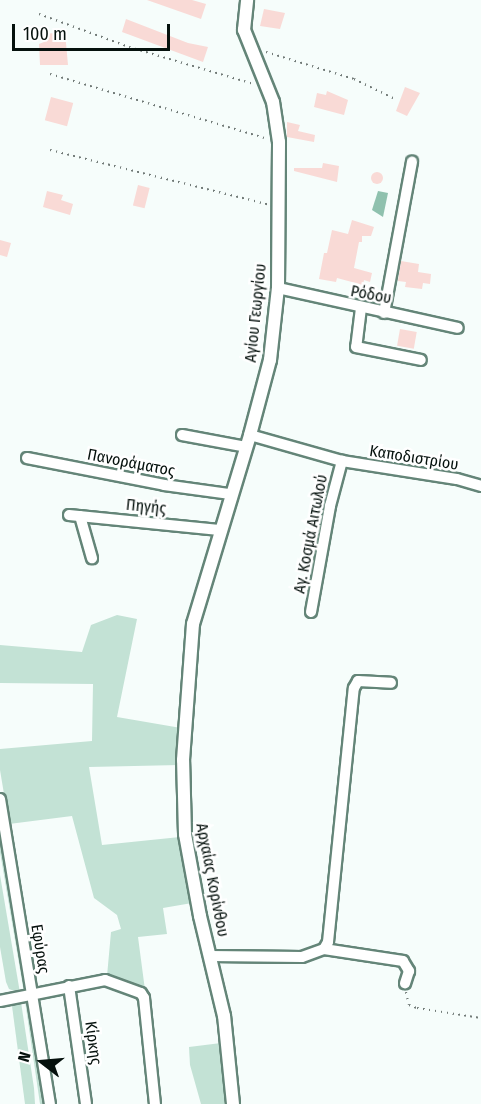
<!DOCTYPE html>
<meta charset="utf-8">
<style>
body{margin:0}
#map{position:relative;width:481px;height:1104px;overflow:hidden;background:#f6fdfb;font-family:"Fira Sans Condensed",sans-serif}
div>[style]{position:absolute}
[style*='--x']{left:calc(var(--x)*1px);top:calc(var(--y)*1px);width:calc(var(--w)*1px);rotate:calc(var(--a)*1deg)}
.green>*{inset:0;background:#c3e2d5}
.water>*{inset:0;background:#8fc1ae}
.building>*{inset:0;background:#f9dad6;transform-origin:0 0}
.round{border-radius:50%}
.path>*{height:2px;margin-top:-1px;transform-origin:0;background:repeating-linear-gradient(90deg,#727b78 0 1.5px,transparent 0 6px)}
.roads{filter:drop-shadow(2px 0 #648578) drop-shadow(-2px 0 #648578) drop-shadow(0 2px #648578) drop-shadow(0 -2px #648578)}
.minor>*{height:10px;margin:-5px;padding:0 5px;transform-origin:5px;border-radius:5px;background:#fff}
.tertiary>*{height:12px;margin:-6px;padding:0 6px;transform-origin:6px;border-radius:6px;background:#fff}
span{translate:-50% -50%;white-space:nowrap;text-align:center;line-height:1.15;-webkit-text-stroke:5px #fff;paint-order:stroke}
.street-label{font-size:16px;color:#05110d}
.north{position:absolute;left:12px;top:1032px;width:60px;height:60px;-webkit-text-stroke:4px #fff;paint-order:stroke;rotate:286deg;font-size:16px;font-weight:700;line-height:24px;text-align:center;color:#05110d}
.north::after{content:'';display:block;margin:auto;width:21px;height:27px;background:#05110d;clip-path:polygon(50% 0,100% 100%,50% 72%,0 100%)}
.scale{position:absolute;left:12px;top:24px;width:158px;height:27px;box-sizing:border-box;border:3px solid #05110d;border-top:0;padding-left:8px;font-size:18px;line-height:21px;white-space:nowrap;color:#05110d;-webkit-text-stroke:4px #fff;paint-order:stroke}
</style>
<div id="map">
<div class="green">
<i style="clip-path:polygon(117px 615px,137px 619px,117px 717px,181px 728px,179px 765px,89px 767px,102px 845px,180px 837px,192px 903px,163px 908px,167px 934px,138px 937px,145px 990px,107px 976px,111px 932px,121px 929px,117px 915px,94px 898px,72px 816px,9px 824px,0 770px,0 749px,92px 741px,93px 684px,0 683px,0 645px,82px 652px,91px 625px)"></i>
<i style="clip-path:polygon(0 823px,26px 991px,24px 993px,0 852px)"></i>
<i style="clip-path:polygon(0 875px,20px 993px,9px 989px,6px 982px,0 947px)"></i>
<i style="clip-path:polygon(25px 1001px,30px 1005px,45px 1104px,40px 1104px)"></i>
<i style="clip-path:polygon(21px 1002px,34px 1088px,35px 1104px,25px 1104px,12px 1006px)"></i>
<i style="clip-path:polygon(221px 1043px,227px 1104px,201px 1104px,190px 1065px,189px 1047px)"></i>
</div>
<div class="water">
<i style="clip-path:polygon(378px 191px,388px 193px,383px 217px,372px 210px)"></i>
</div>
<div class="building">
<i style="clip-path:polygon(147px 0,192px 0,206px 4px,201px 19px)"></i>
<i style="clip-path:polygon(264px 9px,285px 13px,280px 29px,260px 26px)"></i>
<i style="clip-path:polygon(126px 19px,188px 43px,208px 47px,203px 62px,122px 32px)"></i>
<i style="clip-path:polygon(65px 32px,68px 65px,40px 65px,39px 44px,44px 42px,44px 34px)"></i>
<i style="clip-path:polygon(405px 87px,420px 93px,407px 116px,396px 111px)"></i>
<i style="clip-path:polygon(327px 91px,348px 100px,344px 115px,314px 107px,317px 93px,326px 95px)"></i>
<i style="left:51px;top:97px;width:23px;height:24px;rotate:15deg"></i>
<i style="clip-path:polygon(287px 122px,300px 125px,298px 131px,315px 135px,314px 142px,287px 137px)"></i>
<i style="clip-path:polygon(323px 163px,339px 166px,337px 182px,294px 171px,294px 168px,322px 168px)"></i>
<i class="round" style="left:371px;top:172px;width:12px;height:12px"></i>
<i style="left:138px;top:185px;width:12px;height:21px;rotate:14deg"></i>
<i style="clip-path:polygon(47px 191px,63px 195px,61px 200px,73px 204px,70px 215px,43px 207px)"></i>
<i style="clip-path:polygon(352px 220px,374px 227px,371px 236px,362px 236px,362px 242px,359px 242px,354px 268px,372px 273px,370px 282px,364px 280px,363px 285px,337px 278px,336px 282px,319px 279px,324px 253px,327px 253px,332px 230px,348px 234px)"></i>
<i style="clip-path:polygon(0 240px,11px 243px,7px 257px,0 255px)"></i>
<i style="clip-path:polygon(401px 261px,419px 264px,418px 272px,431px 274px,430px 284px,423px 283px,422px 289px,405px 287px,406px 282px,398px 281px)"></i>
<i style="left:400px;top:329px;width:17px;height:17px;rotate:10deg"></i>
</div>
<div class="path">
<i style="--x:39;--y:14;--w:96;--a:20.1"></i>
<i style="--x:129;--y:47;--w:130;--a:16.5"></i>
<i style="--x:266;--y:52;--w:92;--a:17.1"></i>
<i style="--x:354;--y:79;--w:46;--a:26"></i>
<i style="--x:50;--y:74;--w:227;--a:16.6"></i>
<i style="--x:50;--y:150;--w:224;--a:14"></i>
<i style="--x:406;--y:992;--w:13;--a:77"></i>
<i style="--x:409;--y:1005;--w:9;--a:21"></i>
<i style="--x:417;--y:1008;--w:65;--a:8.9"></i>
</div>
<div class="roads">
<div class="minor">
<i style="--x:278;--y:288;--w:184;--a:12.5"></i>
<i style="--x:361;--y:308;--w:39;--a:97"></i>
<i style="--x:356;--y:347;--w:66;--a:11.3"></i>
<i style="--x:384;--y:313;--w:154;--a:-79.5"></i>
<i style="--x:182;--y:435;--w:65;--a:10.6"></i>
<i style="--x:250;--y:435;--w:96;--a:15.8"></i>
<i style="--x:342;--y:461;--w:116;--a:8.9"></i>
<i style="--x:457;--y:479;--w:25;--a:16"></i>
<i style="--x:27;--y:458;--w:140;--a:11.1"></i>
<i style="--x:164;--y:485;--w:67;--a:7.8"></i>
<i style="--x:69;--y:515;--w:151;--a:5.7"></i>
<i style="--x:80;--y:516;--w:44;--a:74.1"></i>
<i style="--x:311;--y:612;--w:108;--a:-79.8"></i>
<i style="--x:330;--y:506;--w:47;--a:-75.1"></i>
<i style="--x:0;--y:799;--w:309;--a:80.7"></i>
<i style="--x:324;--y:949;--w:8;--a:-60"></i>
<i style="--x:328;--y:942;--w:255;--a:-84.2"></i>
<i style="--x:354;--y:688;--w:8;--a:-60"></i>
<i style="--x:358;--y:681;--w:33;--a:3"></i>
<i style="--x:324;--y:949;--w:80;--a:8.6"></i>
<i style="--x:403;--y:961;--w:12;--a:59"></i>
<i style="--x:409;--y:971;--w:13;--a:108"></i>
<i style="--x:210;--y:956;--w:92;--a:0.6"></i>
<i style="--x:302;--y:957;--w:23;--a:-20"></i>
<i style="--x:69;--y:986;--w:119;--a:81.8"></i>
<i style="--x:0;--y:1001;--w:107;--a:-11.3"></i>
<i style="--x:105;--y:980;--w:38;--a:20"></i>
<i style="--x:141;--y:993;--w:6;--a:59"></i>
<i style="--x:144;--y:998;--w:107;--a:84.1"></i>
</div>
<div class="tertiary">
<i style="--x:233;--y:1104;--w:88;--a:-95.8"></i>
<i style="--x:224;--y:1016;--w:103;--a:-103.5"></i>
<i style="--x:200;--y:916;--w:83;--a:-100.4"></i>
<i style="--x:185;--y:834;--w:74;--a:-91.5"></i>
<i style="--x:183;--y:760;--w:136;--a:-85.8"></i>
<i style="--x:193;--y:624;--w:197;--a:-73.2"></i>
<i style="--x:250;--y:435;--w:78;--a:-75.1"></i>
<i style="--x:270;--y:360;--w:72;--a:-83.7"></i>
<i style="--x:278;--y:288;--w:146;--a:-89.6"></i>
<i style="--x:279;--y:142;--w:40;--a:-98.5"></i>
<i style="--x:273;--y:102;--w:78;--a:-111.9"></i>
<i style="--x:244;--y:30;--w:30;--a:-84"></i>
</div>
</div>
<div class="street-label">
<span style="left:371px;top:295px;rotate:11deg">Ρόδου</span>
<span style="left:256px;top:313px;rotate:-84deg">Αγίου Γεωργίου</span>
<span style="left:414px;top:458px;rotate:9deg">Καποδιστρίου</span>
<span style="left:131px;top:463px;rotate:11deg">Πανοράματος</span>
<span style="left:146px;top:507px;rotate:6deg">Πηγής</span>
<span style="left:311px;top:534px;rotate:-79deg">Αγ. Κοσμά Αιτωλού</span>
<span style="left:212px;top:880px;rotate:79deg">Αρχαίας Κορίνθου</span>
<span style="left:40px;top:949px;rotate:81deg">Εφύρας</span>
<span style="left:93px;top:1043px;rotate:82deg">Κίρκης</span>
</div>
<div class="north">N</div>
<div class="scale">100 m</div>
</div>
